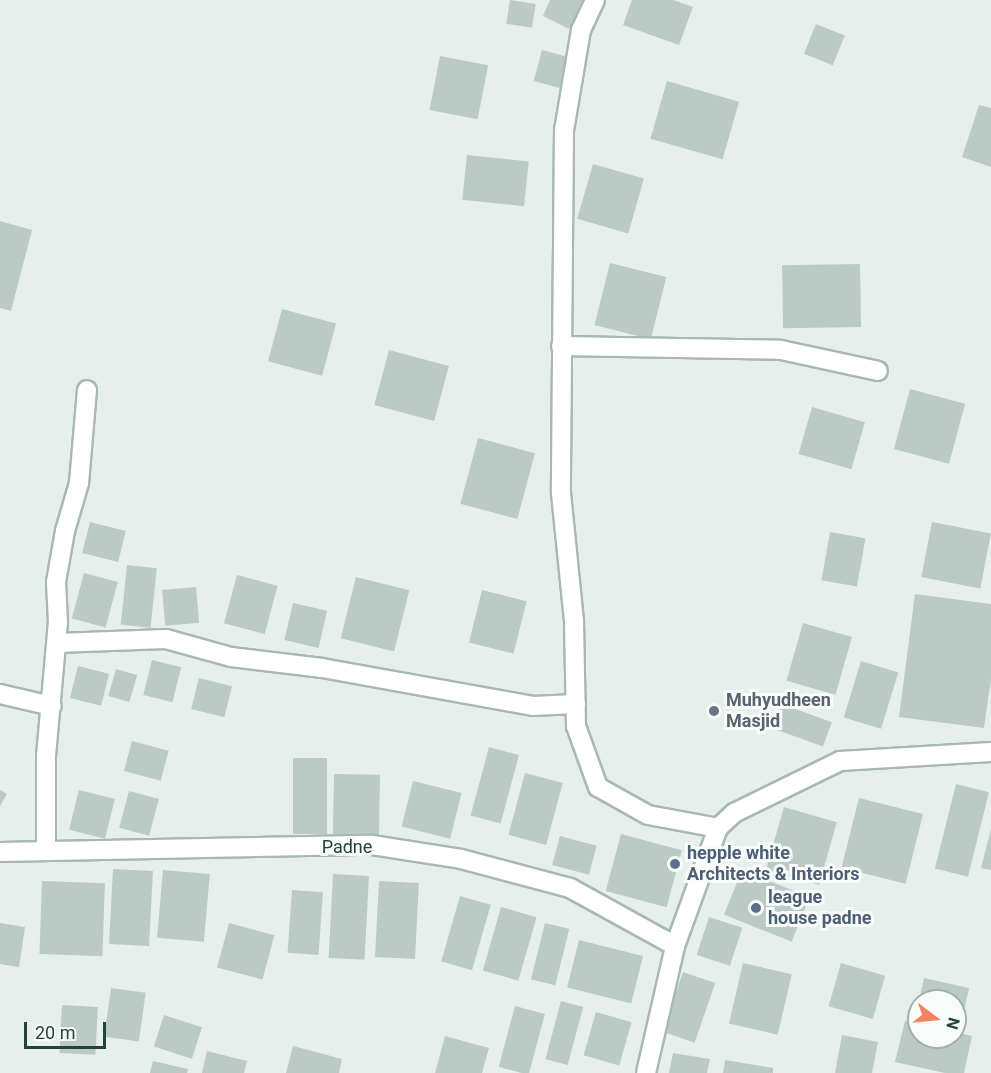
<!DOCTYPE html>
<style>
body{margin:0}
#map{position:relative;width:991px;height:1073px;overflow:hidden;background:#e6efeb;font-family:Roboto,sans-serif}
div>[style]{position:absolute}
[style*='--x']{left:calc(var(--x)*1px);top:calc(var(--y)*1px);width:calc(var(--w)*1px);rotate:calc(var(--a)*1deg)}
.building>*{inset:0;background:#bbcac4;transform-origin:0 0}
.roads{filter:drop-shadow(2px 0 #a8b8b2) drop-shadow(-2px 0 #a8b8b2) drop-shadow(0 2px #a8b8b2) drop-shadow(0 -2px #a8b8b2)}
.street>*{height:18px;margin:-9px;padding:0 9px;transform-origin:9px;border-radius:9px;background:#fff}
.secondary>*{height:18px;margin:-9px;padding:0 9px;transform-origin:9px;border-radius:9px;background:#fff}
.dots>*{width:16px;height:16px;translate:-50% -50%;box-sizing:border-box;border:3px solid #f7fbf9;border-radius:50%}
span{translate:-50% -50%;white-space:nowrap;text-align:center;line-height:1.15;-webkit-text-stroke:6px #f7fbf9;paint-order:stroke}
.worship-label{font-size:18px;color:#5b616d;font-weight:700}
.left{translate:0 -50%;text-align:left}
.street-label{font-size:18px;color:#24423a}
.service-label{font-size:18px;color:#4e5e75;font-weight:700}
.north{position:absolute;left:907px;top:989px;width:60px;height:60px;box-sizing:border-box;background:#f7fbf9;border:2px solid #a3b1ad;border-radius:50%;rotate:106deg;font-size:16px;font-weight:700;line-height:24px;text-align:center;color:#24423a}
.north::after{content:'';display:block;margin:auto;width:21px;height:27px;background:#f4845f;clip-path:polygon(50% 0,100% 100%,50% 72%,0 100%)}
.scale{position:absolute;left:24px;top:1022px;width:82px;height:27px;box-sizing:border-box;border:3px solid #24423a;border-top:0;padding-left:8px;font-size:18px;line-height:21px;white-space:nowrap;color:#24423a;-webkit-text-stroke:4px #f7fbf9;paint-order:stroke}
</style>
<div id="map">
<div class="building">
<i style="left:510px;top:0;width:26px;height:24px;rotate:9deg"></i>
<i style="clip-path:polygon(550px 0,582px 0,569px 29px,543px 16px)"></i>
<i style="clip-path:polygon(632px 0,673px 0,693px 7px,679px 45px,623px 25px)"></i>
<i style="left:816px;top:24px;width:31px;height:32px;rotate:22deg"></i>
<i style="left:542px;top:50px;width:27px;height:32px;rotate:15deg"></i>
<i style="left:440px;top:56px;width:49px;height:55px;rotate:11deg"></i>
<i style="left:667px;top:81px;width:75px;height:60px;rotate:16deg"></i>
<i style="clip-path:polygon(979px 105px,991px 108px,991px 167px,962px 157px)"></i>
<i style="left:467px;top:155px;width:62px;height:45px;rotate:6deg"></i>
<i style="left:593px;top:164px;width:53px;height:57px;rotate:16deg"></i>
<i style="clip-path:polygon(0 221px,32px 230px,11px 311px,0 308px)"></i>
<i style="left:610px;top:263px;width:58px;height:64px;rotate:14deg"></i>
<i style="left:860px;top:264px;width:63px;height:78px;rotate:89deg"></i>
<i style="left:282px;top:309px;width:56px;height:54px;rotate:15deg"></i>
<i style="left:389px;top:350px;width:62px;height:57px;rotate:15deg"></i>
<i style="left:910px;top:389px;width:57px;height:62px;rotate:15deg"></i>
<i style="left:812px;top:407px;width:55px;height:49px;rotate:16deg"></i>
<i style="left:478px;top:438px;width:59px;height:68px;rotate:15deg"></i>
<i style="left:90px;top:522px;width:37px;height:32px;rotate:14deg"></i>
<i style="left:932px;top:522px;width:60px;height:56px;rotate:11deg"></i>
<i style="left:830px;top:532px;width:36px;height:49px;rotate:10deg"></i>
<i style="left:127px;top:565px;width:30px;height:60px;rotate:6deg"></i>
<i style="left:84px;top:573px;width:35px;height:47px;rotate:15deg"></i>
<i style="left:237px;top:575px;width:42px;height:50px;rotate:15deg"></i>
<i style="left:356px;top:577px;width:55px;height:63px;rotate:14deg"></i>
<i style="left:196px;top:587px;width:36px;height:34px;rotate:85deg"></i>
<i style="left:482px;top:590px;width:46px;height:54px;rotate:14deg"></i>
<i style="clip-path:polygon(915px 594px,991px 604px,991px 679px,984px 728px,899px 717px)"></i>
<i style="left:293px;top:603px;width:35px;height:38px;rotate:13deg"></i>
<i style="left:803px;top:623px;width:51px;height:60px;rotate:16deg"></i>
<i style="left:152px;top:660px;width:30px;height:36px;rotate:14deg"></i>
<i style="left:861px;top:661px;width:39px;height:59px;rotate:17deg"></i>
<i style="left:78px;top:666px;width:32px;height:33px;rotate:14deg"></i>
<i style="left:116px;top:669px;width:22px;height:28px;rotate:16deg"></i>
<i style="left:199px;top:678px;width:34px;height:32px;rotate:14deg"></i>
<i style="left:782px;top:704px;width:53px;height:26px;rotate:20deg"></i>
<i style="left:132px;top:741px;width:38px;height:31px;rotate:15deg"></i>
<i style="left:489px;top:747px;width:31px;height:71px;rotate:15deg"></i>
<i style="left:327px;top:758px;width:76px;height:34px;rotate:90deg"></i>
<i style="left:525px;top:773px;width:39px;height:64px;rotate:15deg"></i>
<i style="left:334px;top:774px;width:46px;height:63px;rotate:1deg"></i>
<i style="left:413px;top:781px;width:50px;height:47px;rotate:14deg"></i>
<i style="left:956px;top:784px;width:34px;height:87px;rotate:14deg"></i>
<i style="clip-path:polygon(0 790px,7px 794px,0 806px)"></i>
<i style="left:79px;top:790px;width:37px;height:41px;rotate:14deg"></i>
<i style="left:129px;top:791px;width:31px;height:38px;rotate:15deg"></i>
<i style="left:859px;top:798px;width:66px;height:72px;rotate:14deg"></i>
<i style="left:784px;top:807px;width:55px;height:65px;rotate:16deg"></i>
<i style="clip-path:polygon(991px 829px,991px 870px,981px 868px)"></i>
<i style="left:621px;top:834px;width:63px;height:59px;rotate:15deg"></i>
<i style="left:560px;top:836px;width:38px;height:30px;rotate:15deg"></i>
<i style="left:113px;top:869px;width:40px;height:75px;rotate:3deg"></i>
<i style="left:163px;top:870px;width:47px;height:68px;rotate:5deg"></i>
<i style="left:742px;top:870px;width:73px;height:48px;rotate:22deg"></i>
<i style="left:333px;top:874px;width:36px;height:84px;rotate:3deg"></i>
<i style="left:42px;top:881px;width:63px;height:73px;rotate:2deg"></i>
<i style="left:379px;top:881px;width:40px;height:76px;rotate:3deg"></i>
<i style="left:292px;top:890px;width:31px;height:63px;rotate:4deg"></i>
<i style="left:460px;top:896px;width:32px;height:68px;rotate:16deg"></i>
<i style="left:501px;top:907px;width:37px;height:66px;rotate:16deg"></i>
<i style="left:709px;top:917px;width:35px;height:40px;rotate:18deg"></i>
<i style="clip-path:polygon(0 923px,25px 927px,19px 967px,0 964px)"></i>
<i style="left:229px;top:923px;width:47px;height:46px;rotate:15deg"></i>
<i style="left:545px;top:923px;width:25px;height:58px;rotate:14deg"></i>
<i style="left:579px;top:940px;width:66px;height:49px;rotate:14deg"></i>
<i style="left:743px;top:963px;width:50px;height:62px;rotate:13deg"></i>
<i style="left:841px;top:963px;width:46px;height:45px;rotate:16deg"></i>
<i style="left:683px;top:972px;width:34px;height:63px;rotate:19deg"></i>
<i style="clip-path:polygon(924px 978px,969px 988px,961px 1025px,955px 1024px,955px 1001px,919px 1001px)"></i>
<i style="left:111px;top:988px;width:35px;height:49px;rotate:8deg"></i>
<i style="left:561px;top:1001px;width:23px;height:60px;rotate:15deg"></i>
<i style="left:62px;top:1005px;width:36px;height:48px;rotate:3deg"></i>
<i style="left:515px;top:1006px;width:31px;height:63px;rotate:15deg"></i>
<i style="left:596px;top:1012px;width:37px;height:45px;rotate:16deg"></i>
<i style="left:164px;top:1015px;width:40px;height:33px;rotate:18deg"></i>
<i style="clip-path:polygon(905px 1021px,919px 1024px,919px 1037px,955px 1037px,955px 1032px,972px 1036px,964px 1073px,945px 1073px,895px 1062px)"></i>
<i style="clip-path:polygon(842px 1035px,878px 1042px,872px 1073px,835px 1073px)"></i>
<i style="clip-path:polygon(445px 1036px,489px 1048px,482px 1073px,435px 1073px)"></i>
<i style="clip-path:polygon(293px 1046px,342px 1059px,339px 1073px,286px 1073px)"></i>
<i style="clip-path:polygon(207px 1051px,247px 1061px,244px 1073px,202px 1073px)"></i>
<i style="clip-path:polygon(673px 1053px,710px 1059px,707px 1073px,669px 1073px)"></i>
<i style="clip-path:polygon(725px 1060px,773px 1068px,773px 1073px,723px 1073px)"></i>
<i style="clip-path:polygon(153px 1061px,188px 1069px,187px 1073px,150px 1073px)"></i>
</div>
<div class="roads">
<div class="street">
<i style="--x:595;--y:0;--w:33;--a:115"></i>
<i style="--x:581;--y:30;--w:101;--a:99.6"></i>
<i style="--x:564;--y:130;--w:363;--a:90.5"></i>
<i style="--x:561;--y:493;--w:130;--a:84.2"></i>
<i style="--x:574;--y:622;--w:104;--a:88.9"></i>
<i style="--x:576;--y:726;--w:65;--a:70.2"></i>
<i style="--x:598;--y:787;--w:57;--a:29.2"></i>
<i style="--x:648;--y:815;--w:71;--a:10.5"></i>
<i style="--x:561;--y:346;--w:220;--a:1"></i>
<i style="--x:781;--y:350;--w:99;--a:12.2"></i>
<i style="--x:57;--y:643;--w:109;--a:-2.1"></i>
<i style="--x:166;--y:639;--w:67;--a:15.5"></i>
<i style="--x:231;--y:657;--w:92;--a:6.9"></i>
<i style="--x:322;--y:668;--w:214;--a:10.2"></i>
<i style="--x:533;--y:706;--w:43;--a:-2.7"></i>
<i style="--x:0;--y:694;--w:53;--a:13"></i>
<i style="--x:46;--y:851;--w:95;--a:-90"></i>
<i style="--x:46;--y:756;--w:135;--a:-84.9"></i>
<i style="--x:58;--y:622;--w:40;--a:-92.9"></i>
<i style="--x:56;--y:582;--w:52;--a:-80"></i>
<i style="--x:65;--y:531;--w:50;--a:-73.7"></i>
<i style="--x:79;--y:483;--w:93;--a:-85.1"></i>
<i style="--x:0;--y:852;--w:372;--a:-1.1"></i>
<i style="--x:372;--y:845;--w:90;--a:8.9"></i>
<i style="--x:461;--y:859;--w:113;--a:14.9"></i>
<i style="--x:570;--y:888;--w:120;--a:28.9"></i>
</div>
<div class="secondary">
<i style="--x:646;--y:1073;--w:130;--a:-77.1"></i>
<i style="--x:675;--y:946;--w:126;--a:-70"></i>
<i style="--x:718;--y:828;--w:22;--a:-43"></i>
<i style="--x:734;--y:813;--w:118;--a:-26.1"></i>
<i style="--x:840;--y:761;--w:151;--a:-3.4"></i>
</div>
</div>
<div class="dots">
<i style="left:714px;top:711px;background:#6b7280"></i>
<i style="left:675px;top:864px;background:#5c6f8a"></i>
<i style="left:756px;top:908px;background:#5c6f8a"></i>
</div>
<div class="worship-label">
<span class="left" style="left:726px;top:711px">Muhyudheen<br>Masjid</span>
</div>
<div class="street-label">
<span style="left:347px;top:847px">Padne</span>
</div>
<div class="service-label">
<span class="left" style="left:687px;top:864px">hepple white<br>Architects &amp; Interiors</span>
<span class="left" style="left:768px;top:908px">league<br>house padne</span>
</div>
<div class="north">N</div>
<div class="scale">20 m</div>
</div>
